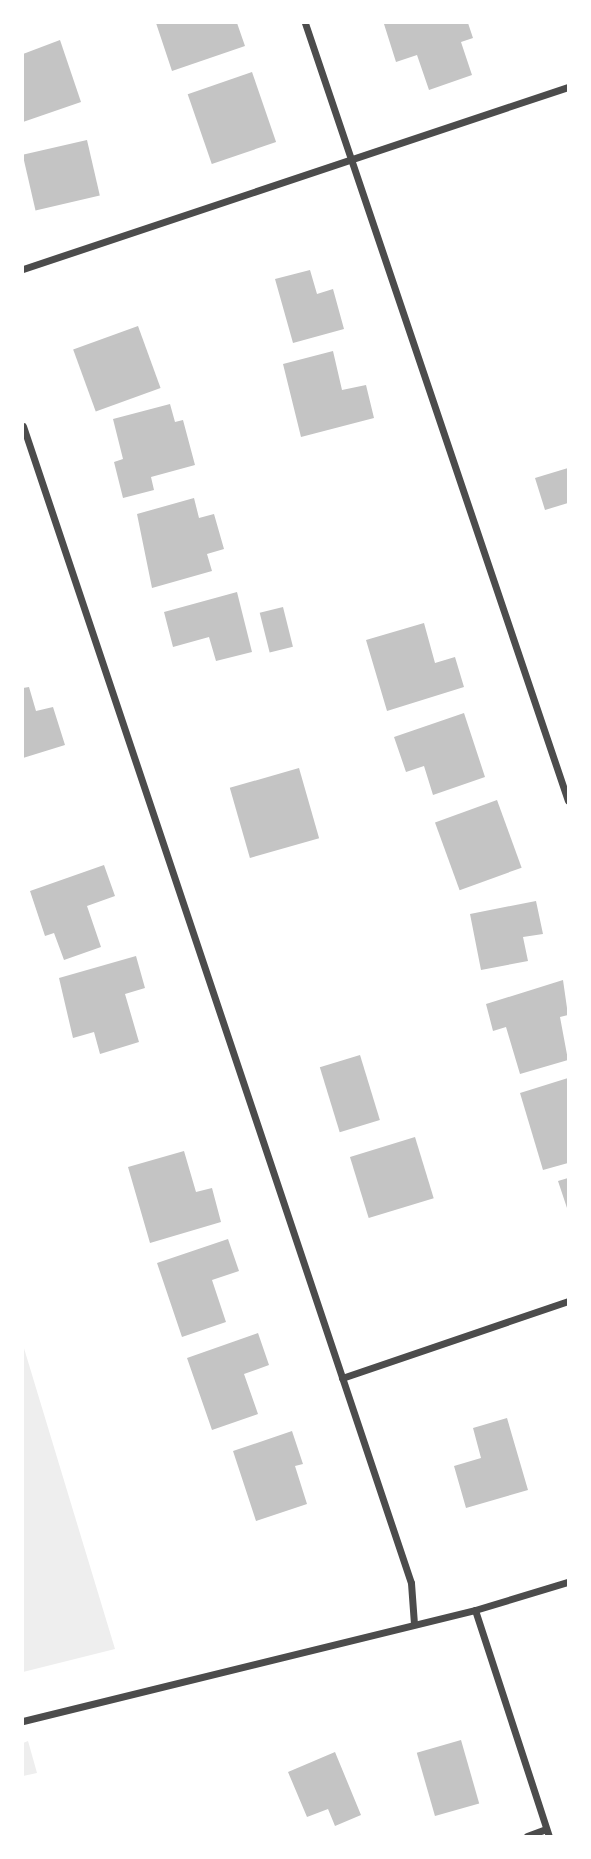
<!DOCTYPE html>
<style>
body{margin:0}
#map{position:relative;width:591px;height:1859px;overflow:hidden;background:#fff;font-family:"PT Sans Narrow",sans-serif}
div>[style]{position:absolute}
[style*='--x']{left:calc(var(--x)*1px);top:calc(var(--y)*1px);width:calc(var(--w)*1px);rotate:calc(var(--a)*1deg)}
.green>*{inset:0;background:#eee}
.building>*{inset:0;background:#c4c4c4;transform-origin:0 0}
.minor>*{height:7px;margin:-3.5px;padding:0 3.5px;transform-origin:3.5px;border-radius:3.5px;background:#4c4c4c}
span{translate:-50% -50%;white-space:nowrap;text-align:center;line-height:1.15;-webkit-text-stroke:5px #fff;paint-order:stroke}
.frame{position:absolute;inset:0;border:24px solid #fff;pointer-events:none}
</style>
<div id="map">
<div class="green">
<i style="clip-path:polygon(23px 1345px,115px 1649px,23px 1672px)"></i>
<i style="clip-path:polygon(28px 1741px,37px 1773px,23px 1776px,23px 1743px)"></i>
</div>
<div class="building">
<i style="clip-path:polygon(156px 23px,237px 23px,245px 46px,172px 71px)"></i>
<i style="clip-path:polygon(468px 23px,473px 38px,461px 42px,472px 75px,429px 90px,417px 55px,396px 62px,384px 24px)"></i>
<i style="clip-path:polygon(60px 40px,81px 102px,23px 122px,23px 54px)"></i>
<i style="left:252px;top:72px;width:74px;height:68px;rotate:71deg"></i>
<i style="left:87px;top:140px;width:57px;height:66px;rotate:77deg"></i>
<i style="clip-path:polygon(310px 270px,317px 294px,333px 289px,344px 329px,293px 343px,275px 279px)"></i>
<i style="left:138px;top:326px;width:66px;height:69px;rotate:70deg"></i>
<i style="clip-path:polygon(333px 351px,342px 390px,366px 385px,374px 418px,301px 437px,283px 364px)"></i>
<i style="clip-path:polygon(170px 404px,175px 422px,183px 420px,195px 465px,151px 477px,154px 490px,123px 498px,114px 462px,123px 459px,113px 419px)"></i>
<i style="clip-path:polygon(568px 468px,568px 503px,545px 510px,535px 478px)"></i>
<i style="clip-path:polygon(194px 498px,199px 518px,214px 514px,224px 549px,207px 554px,212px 571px,152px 588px,137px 514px)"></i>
<i style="clip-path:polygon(237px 592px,252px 652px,216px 661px,209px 637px,173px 647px,164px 612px)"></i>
<i style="left:283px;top:607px;width:41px;height:24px;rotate:76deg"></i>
<i style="clip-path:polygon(424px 623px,435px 663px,455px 657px,464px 687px,387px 711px,366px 640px)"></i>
<i style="clip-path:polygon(29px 687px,36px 711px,53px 707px,65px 745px,23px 758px,23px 688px)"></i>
<i style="clip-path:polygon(464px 713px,485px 777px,433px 795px,424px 766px,406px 772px,394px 737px)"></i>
<i style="left:299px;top:768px;width:73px;height:72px;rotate:74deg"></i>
<i style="left:497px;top:800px;width:72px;height:66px;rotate:70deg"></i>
<i style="clip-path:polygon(104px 865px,115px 896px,87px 906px,101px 947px,64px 960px,54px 933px,45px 936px,30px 891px)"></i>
<i style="clip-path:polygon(536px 901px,543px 934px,523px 937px,528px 961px,481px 970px,470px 914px)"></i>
<i style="clip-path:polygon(136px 956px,145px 988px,125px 994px,139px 1042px,100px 1054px,94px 1032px,73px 1038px,59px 978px)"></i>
<i style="clip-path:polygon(563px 980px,568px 1015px,560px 1017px,568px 1060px,520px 1074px,506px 1027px,493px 1031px,486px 1004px)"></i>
<i style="left:360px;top:1055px;width:68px;height:42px;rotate:73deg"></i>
<i style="clip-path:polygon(568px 1078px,568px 1163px,543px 1170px,520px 1093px)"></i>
<i style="left:415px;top:1137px;width:64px;height:68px;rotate:73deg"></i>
<i style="clip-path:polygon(184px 1151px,196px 1192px,212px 1188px,221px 1222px,150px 1243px,128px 1167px)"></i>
<i style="clip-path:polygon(568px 1178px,568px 1211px,558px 1181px)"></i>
<i style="clip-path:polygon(228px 1239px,239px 1271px,212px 1280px,226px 1322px,182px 1337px,157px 1263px)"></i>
<i style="clip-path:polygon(258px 1333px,269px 1365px,244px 1374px,258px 1414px,212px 1430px,187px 1358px)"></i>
<i style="clip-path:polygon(507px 1418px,528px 1490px,466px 1508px,454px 1466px,481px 1458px,473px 1428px)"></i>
<i style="clip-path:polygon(292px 1431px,303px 1464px,295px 1466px,307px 1504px,256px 1521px,233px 1451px)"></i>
<i style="left:461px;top:1740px;width:66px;height:46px;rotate:74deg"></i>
<i style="clip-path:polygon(335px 1752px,361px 1815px,335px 1826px,328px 1809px,307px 1817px,288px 1772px)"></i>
</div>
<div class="minor">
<i style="--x:305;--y:23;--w:821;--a:71.32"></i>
<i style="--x:23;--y:269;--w:575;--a:-18.47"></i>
<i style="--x:23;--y:426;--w:1220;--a:71.46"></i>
<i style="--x:411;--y:1583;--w:41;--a:85.8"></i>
<i style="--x:342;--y:1378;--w:239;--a:-18.8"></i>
<i style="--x:475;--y:1610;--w:238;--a:71.9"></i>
<i style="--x:23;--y:1721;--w:465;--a:-13.8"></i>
<i style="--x:475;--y:1610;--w:97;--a:-16.8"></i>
<i style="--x:527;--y:1836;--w:20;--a:-20"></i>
</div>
<div class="frame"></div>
</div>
